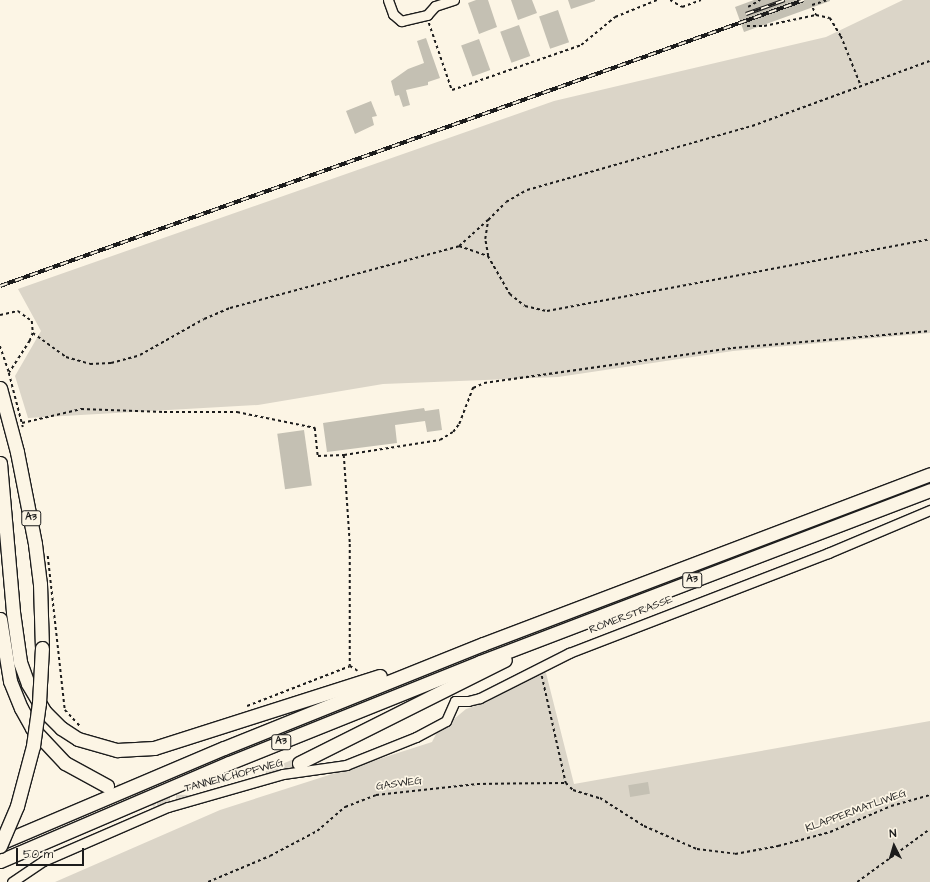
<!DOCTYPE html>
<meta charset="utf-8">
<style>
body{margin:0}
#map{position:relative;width:930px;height:882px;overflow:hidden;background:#fcf5e5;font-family:"Architects Daughter",sans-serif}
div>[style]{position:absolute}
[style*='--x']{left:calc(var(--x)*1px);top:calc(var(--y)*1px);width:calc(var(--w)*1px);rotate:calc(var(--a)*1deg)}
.green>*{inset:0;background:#dbd5c8}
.building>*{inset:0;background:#c4c0b3;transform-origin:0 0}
.highway-tunnel>*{height:13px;margin-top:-6.5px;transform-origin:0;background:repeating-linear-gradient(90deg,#dad4c7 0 13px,transparent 0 19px)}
.path>*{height:1.5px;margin-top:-0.75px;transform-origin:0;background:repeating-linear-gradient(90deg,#1c1c1c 0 3px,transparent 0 6px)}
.roads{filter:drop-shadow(1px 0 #1c1c1c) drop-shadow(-1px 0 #1c1c1c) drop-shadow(0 1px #1c1c1c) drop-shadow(0 -1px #1c1c1c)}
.minor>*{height:9px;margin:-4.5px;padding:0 4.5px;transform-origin:4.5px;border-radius:4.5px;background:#fcf5e5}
.highway>*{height:13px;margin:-6.5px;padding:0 6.5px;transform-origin:6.5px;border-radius:6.5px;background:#fcf5e5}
.rail>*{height:4px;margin-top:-2px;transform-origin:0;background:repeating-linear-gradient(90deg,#fcf5e5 0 8px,#1c1c1c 0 16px);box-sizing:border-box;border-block:1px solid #1c1c1c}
.bridges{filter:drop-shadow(1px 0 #1c1c1c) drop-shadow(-1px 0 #1c1c1c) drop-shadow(0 1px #1c1c1c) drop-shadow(0 -1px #1c1c1c)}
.highway-bridge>*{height:13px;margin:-6.5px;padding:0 6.5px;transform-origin:6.5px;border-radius:6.5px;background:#fcf5e5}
span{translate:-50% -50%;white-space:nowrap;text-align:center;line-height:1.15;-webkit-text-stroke:3.5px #fcf5e5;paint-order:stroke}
.shield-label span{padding:1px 3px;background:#fcf5e5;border:1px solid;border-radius:3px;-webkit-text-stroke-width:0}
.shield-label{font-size:10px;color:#1c1c1c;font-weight:700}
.street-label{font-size:11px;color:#1c1c1c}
.north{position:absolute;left:874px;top:826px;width:40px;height:40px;-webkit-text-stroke:3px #fcf5e5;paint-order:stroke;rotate:355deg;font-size:11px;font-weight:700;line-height:16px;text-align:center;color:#1c1c1c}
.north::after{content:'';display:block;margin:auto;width:14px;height:18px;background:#1c1c1c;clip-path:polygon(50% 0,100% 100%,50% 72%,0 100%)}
.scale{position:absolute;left:16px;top:848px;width:68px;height:18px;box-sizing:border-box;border:2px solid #1c1c1c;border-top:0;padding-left:5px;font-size:12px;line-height:14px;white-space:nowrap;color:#1c1c1c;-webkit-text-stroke:3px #fcf5e5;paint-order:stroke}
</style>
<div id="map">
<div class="green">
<i style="clip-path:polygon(903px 0,930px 0,930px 333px,733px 351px,558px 377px,383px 384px,258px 405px,28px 418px,15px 376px,41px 331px,18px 289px,554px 101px,826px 37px)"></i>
<i style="clip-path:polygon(545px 669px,574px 784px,930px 721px,930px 882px,55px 882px,220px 810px,432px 742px,436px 734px,466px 709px,487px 702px)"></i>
</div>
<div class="building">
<i style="clip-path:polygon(476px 0,488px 0,497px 27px,479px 34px,468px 3px)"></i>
<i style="clip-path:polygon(511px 0,532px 0,537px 13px,518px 20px)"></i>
<i style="clip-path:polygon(568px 0,595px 0,595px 1px,571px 9px)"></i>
<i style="clip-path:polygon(754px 0,830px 0,830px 1px,744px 32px,735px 7px)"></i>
<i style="left:558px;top:10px;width:34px;height:20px;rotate:71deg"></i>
<i style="left:519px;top:25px;width:33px;height:20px;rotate:70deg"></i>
<i style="clip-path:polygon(426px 38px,440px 78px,428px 82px,428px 85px,406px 90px,410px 105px,403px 107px,399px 95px,395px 96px,391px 81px,408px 69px,424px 63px,417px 41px)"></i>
<i style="left:479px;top:39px;width:33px;height:19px;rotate:70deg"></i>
<i style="clip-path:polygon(371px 101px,377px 116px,372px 117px,374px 125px,355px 134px,346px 111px)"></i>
<i style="clip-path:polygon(424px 408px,425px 411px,439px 409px,442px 430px,427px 432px,425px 421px,395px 425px,397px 443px,327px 452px,323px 423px)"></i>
<i style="left:304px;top:430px;width:56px;height:27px;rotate:82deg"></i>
<i style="left:648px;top:782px;width:12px;height:20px;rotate:81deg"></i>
</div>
<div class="highway-tunnel">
<i style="--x:268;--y:777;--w:34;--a:-24"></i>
<i style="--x:116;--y:789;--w:42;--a:15"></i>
<i style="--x:157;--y:800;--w:32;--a:2"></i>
</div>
<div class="path">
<i style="--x:670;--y:0;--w:14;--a:30"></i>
<i style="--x:682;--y:7;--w:20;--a:-20"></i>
<i style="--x:812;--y:5;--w:16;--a:-18"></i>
<i style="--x:748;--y:7;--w:14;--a:-30"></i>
<i style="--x:813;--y:8;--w:8;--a:67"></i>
<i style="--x:816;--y:15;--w:14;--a:12"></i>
<i style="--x:830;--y:18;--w:21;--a:59"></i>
<i style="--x:841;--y:36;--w:54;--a:68.2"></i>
<i style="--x:429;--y:23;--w:71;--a:71.1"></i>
<i style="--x:452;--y:90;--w:137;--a:-19.2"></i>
<i style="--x:581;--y:45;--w:44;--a:-39.5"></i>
<i style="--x:615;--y:17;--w:45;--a:-22"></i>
<i style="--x:747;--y:26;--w:17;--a:0"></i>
<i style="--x:764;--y:26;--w:53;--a:-11.9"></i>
<i style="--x:459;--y:246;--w:31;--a:19"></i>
<i style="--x:488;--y:256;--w:44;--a:59.9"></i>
<i style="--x:510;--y:294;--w:19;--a:39"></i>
<i style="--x:525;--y:306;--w:23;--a:13"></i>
<i style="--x:547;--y:311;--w:390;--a:-10.6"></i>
<i style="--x:488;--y:256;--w:17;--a:-100"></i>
<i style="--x:485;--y:239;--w:19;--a:-81"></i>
<i style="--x:488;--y:220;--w:25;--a:-45"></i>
<i style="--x:506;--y:202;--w:24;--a:-30"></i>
<i style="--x:527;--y:190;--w:234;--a:-15.9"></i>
<i style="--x:752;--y:126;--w:189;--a:-20.1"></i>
<i style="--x:0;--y:315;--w:18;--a:-13"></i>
<i style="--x:18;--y:311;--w:17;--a:36"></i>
<i style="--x:32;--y:321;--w:12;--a:85"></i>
<i style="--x:33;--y:333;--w:9;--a:111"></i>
<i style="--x:30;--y:341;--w:38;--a:123"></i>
<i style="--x:9;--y:373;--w:56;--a:75.5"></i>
<i style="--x:33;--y:333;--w:41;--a:36"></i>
<i style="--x:66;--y:357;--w:25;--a:16"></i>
<i style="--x:90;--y:364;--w:21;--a:-3"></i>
<i style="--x:111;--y:363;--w:30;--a:-15"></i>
<i style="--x:140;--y:355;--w:73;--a:-29.4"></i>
<i style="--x:204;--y:319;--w:28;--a:-23"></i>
<i style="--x:230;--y:308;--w:237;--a:-15.1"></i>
<i style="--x:459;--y:246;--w:39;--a:-42"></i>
<i style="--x:0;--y:346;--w:28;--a:71"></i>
<i style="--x:22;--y:423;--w:61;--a:-13.3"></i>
<i style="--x:81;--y:409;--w:83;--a:2.1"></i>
<i style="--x:164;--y:412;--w:73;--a:0"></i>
<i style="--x:237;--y:412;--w:80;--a:11.6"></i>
<i style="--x:315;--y:428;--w:28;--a:84"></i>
<i style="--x:318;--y:456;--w:26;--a:-2"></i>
<i style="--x:344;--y:455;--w:89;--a:86.1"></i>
<i style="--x:350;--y:544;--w:122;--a:90"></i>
<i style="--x:344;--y:455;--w:97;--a:-8.9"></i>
<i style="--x:440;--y:440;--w:15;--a:-32"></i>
<i style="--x:453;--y:432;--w:10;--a:-53"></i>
<i style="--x:459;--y:424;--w:39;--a:-69"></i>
<i style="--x:473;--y:388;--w:12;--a:-24"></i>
<i style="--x:484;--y:383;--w:251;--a:-8"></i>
<i style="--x:733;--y:348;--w:198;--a:-4.9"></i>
<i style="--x:48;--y:556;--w:155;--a:83.7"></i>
<i style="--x:65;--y:710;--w:23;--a:47"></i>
<i style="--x:542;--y:676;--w:110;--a:77.4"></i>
<i style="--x:566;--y:783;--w:10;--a:45"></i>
<i style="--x:573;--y:790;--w:28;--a:17"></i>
<i style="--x:600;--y:798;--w:52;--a:32.5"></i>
<i style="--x:644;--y:826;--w:58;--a:23.5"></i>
<i style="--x:697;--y:849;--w:38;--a:7"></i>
<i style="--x:735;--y:854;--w:44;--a:-10.5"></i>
<i style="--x:778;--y:846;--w:54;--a:-15.1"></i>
<i style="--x:830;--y:832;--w:66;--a:-23.1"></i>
<i style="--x:891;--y:806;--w:41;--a:-15.8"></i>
<i style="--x:247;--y:706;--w:110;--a:-21.2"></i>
<i style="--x:350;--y:666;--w:9;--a:32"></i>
<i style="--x:208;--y:882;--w:67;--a:-22.8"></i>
<i style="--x:270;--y:856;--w:53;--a:-28"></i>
<i style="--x:317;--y:831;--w:37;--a:-41"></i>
<i style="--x:345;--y:807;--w:33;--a:-21"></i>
<i style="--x:376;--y:795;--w:102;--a:-6.2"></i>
<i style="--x:477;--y:784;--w:88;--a:-0.7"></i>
<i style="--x:857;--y:882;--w:90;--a:-36"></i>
</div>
<div class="roads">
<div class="minor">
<i style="--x:388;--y:0;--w:15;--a:70"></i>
<i style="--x:393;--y:14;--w:11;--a:41"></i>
<i style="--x:401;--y:21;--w:27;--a:-13"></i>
<i style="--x:427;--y:15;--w:12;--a:-48"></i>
<i style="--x:435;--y:6;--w:20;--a:-18"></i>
<i style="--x:12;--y:882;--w:37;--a:-34"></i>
<i style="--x:43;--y:861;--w:136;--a:-23.4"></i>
<i style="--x:168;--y:807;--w:120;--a:-16"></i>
<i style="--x:283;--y:774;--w:64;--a:-8.1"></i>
<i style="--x:346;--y:765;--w:75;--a:-21.8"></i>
<i style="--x:416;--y:737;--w:34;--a:-28"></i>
<i style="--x:446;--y:721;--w:22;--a:-66"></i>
<i style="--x:455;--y:701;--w:13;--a:0"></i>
<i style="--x:468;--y:701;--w:12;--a:-14"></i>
<i style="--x:480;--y:698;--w:100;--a:-26.8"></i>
<i style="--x:569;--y:653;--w:278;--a:-21.1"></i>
<i style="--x:828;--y:553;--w:111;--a:-22.9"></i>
</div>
<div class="highway">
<i style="--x:0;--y:388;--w:66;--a:75.1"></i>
<i style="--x:17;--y:452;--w:94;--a:78.9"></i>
<i style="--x:35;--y:544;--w:40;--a:82.9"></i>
<i style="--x:40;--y:584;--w:64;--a:88.2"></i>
<i style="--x:0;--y:463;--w:150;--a:85"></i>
<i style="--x:13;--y:612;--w:50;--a:82"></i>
<i style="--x:20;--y:662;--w:23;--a:70"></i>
<i style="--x:28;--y:684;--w:33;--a:59"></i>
<i style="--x:45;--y:712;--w:23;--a:45"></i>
<i style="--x:61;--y:728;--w:20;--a:33"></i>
<i style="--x:78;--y:739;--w:41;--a:15.8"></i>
<i style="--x:117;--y:750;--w:37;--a:-3"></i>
<i style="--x:154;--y:748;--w:237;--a:-17.7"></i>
<i style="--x:0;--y:619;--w:63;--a:80.8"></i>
<i style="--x:10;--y:681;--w:29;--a:68"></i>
<i style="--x:21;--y:708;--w:23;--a:61"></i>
<i style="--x:32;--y:728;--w:48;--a:46.7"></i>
<i style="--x:65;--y:763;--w:48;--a:28.7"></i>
<i style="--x:299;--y:763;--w:230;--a:-26.6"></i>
<i style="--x:0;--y:843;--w:243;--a:-23"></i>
<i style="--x:224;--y:748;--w:279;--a:-21.9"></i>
<i style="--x:483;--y:644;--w:478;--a:-20.8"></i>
<i style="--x:0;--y:861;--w:249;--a:-23.2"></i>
<i style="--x:229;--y:763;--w:271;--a:-21.9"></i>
<i style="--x:480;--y:662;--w:482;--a:-20.9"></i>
</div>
</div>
<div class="rail">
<i style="--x:746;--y:14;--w:41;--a:-19.7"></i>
<i style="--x:0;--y:286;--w:853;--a:-19.58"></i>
</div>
<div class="bridges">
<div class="highway-bridge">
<i style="--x:0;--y:846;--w:43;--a:-67"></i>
<i style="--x:17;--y:806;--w:62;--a:-75.1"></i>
<i style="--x:33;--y:746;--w:43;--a:-82.1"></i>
<i style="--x:39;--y:703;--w:55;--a:-86.9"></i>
</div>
</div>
<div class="shield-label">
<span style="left:31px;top:518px">A3</span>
<span style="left:692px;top:580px">A3</span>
<span style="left:281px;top:742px">A3</span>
</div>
<div class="street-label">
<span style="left:631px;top:615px;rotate:-21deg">RÖMERSTRASSE</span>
<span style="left:234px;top:776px;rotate:-15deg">TANNENCHOPFWEG</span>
<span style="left:399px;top:784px;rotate:-8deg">GASWEG</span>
<span style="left:856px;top:811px;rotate:-20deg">KLAPPERMATLIWEG</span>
</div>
<div class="north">N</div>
<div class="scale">50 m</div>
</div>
